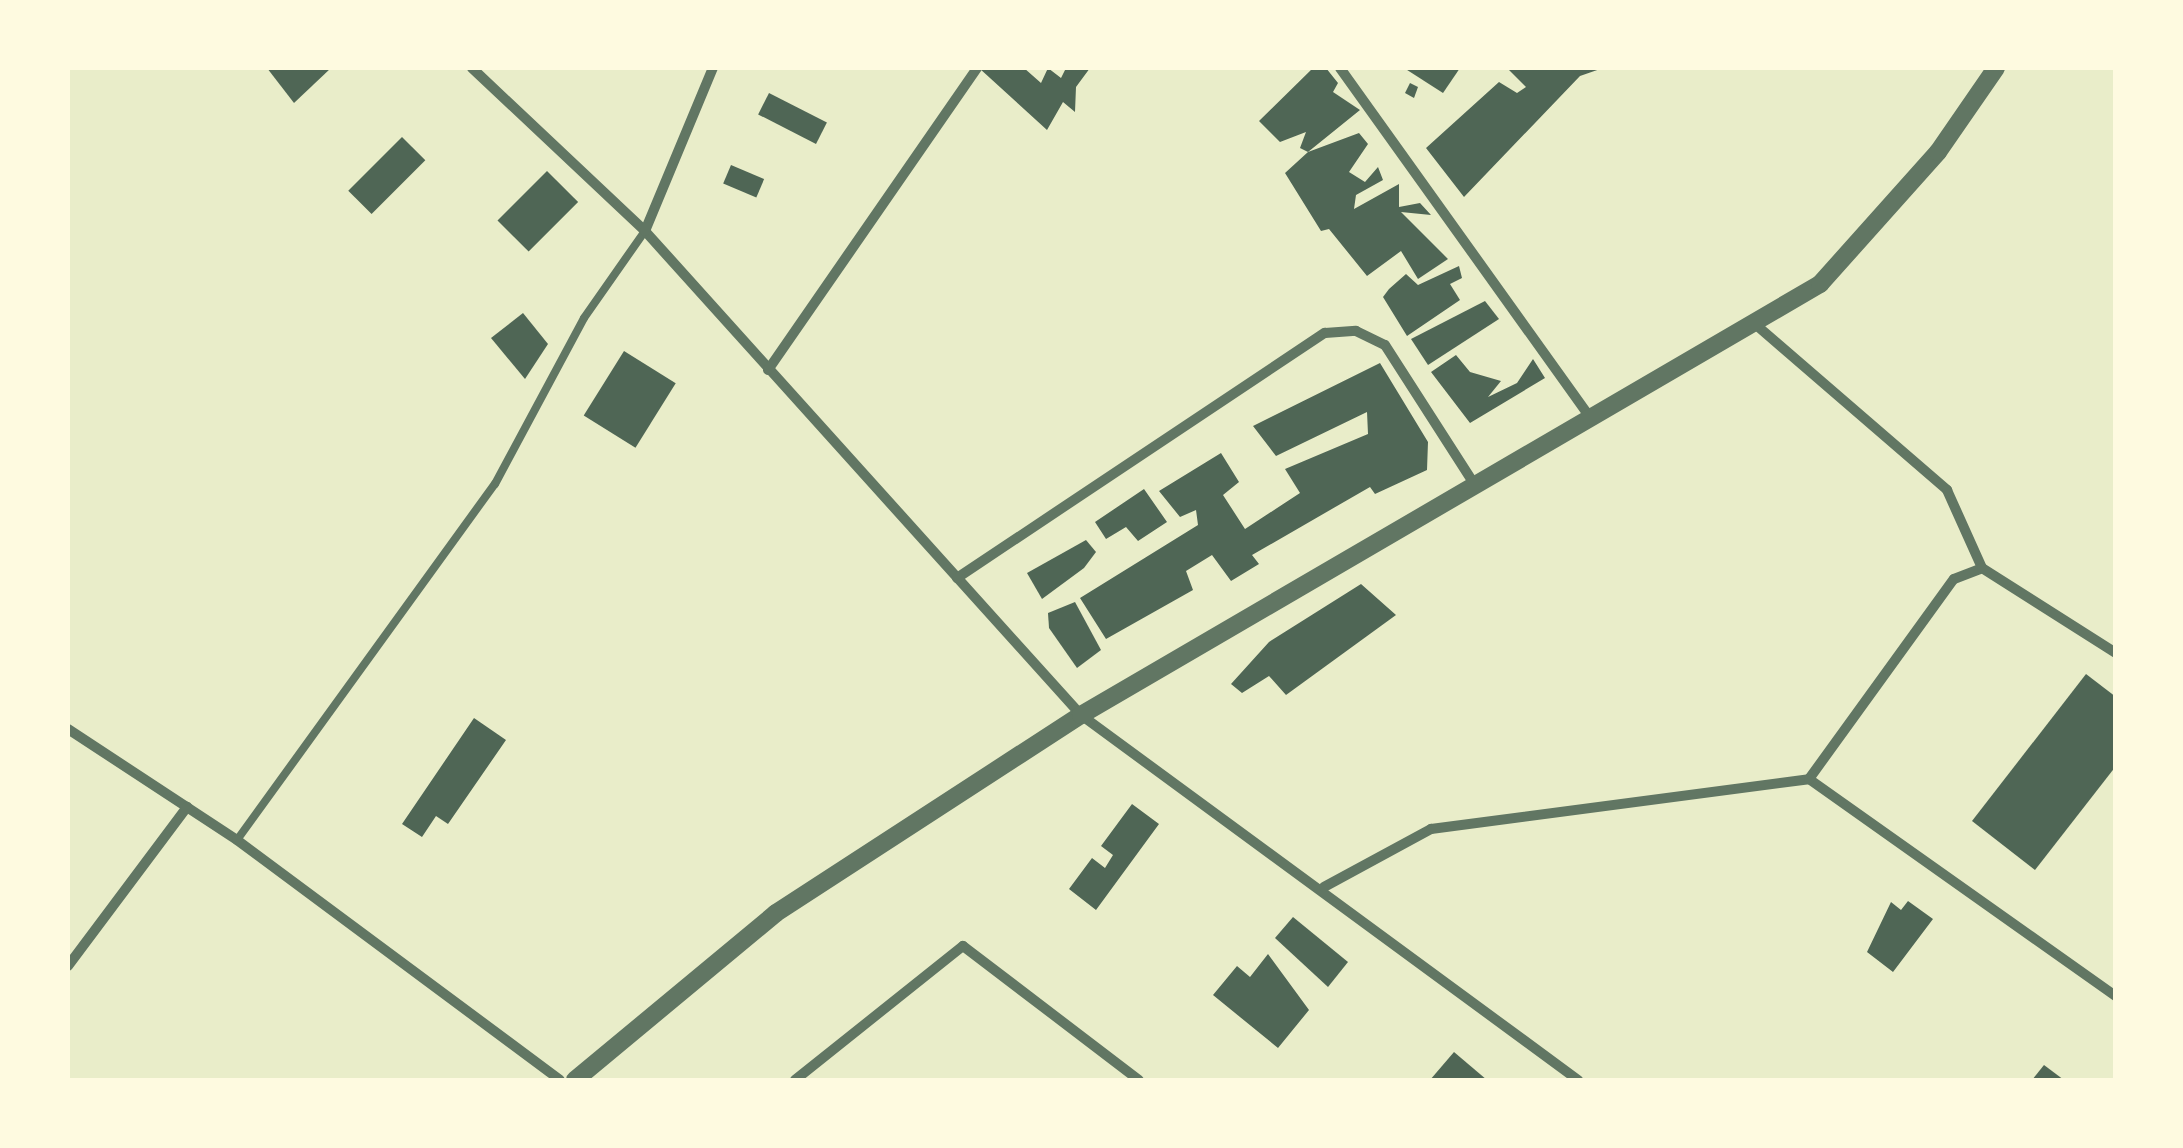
<!DOCTYPE html>
<style>
body{margin:0}
#map{position:relative;width:2183px;height:1148px;overflow:hidden;background:#e9edc9;font-family:Quicksand,sans-serif}
div>[style]{position:absolute}
[style*='--x']{left:calc(var(--x)*1px);top:calc(var(--y)*1px);width:calc(var(--w)*1px);rotate:calc(var(--a)*1deg)}
.building>*{inset:0;background:#4f6655;transform-origin:0 0}
.service>*{height:8px;margin:-4px;padding:0 4px;transform-origin:4px;border-radius:4px;background:#617663}
.minor>*{height:10px;margin:-5px;padding:0 5px;transform-origin:5px;border-radius:5px;background:#617663}
.tertiary>*{height:18px;margin:-9px;padding:0 9px;transform-origin:9px;border-radius:9px;background:#617663}
span{translate:-50% -50%;white-space:nowrap;text-align:center;line-height:1.15;-webkit-text-stroke:8px #fefae0;paint-order:stroke}
.frame{position:absolute;inset:0;border:70px solid #fefae0;pointer-events:none}
</style>
<div id="map">
<div class="building">
<i style="clip-path:polygon(267px 68px,331px 68px,294px 103px)"></i>
<i style="clip-path:polygon(979px 68px,1024px 68px,1041px 83px,1048px 68px,1061px 78px,1066px 68px,1090px 68px,1076px 87px,1075px 112px,1063px 102px,1047px 130px)"></i>
<i style="clip-path:polygon(1313px 68px,1326px 68px,1338px 83px,1333px 92px,1360px 110px,1308px 152px,1300px 148px,1306px 132px,1280px 142px,1259px 121px)"></i>
<i style="clip-path:polygon(1404px 68px,1460px 68px,1443px 93px)"></i>
<i style="clip-path:polygon(1507px 68px,1603px 68px,1580px 76px,1464px 197px,1426px 148px,1499px 82px,1517px 93px,1526px 87px)"></i>
<i style="clip-path:polygon(1410px 83px,1418px 87px,1414px 98px,1405px 93px)"></i>
<i style="left:769px;top:93px;width:65px;height:24px;rotate:27deg"></i>
<i style="clip-path:polygon(1359px 133px,1368px 144px,1349px 172px,1365px 182px,1378px 167px,1383px 180px,1356px 195px,1354px 209px,1399px 184px,1399px 207px,1420px 203px,1431px 215px,1401px 212px,1448px 259px,1418px 279px,1401px 251px,1367px 276px,1329px 229px,1321px 231px,1285px 173px,1308px 152px)"></i>
<i style="left:402px;top:137px;width:33px;height:76px;rotate:45deg"></i>
<i style="left:731px;top:165px;width:36px;height:20px;rotate:23deg"></i>
<i style="left:547px;top:171px;width:44px;height:70px;rotate:45deg"></i>
<i style="clip-path:polygon(1459px 266px,1462px 278px,1450px 284px,1460px 300px,1407px 336px,1383px 297px,1389px 289px,1406px 274px,1418px 285px)"></i>
<i style="clip-path:polygon(1485px 301px,1499px 319px,1428px 365px,1411px 339px)"></i>
<i style="clip-path:polygon(523px 313px,548px 344px,525px 379px,491px 338px)"></i>
<i style="left:624px;top:351px;width:61px;height:76px;rotate:32deg"></i>
<i style="clip-path:polygon(1456px 355px,1470px 372px,1501px 381px,1488px 397px,1517px 383px,1533px 359px,1545px 378px,1470px 423px,1431px 372px)"></i>
<i style="clip-path:polygon(1380px 363px,1428px 442px,1427px 470px,1375px 494px,1370px 487px,1252px 555px,1259px 564px,1231px 581px,1212px 555px,1186px 571px,1193px 590px,1106px 639px,1080px 598px,1198px 525px,1196px 510px,1180px 517px,1159px 491px,1221px 453px,1239px 482px,1223px 495px,1245px 529px,1300px 493px,1285px 469px,1368px 434px,1367px 412px,1276px 456px,1253px 426px)"></i>
<i style="clip-path:polygon(1144px 489px,1167px 522px,1138px 541px,1126px 527px,1106px 539px,1095px 522px)"></i>
<i style="clip-path:polygon(1086px 540px,1096px 552px,1084px 568px,1042px 599px,1027px 573px)"></i>
<i style="clip-path:polygon(1361px 584px,1396px 615px,1286px 695px,1269px 676px,1242px 693px,1231px 684px,1269px 642px)"></i>
<i style="clip-path:polygon(1075px 602px,1101px 650px,1077px 668px,1049px 628px,1048px 613px)"></i>
<i style="clip-path:polygon(2086px 674px,2116px 697px,2116px 766px,2035px 870px,1972px 821px)"></i>
<i style="clip-path:polygon(474px 718px,506px 740px,448px 824px,436px 816px,422px 837px,402px 824px)"></i>
<i style="clip-path:polygon(1132px 804px,1159px 824px,1096px 910px,1069px 889px,1092px 858px,1105px 868px,1113px 855px,1101px 846px)"></i>
<i style="clip-path:polygon(1908px 901px,1933px 919px,1893px 972px,1867px 952px,1891px 902px,1901px 910px)"></i>
<i style="clip-path:polygon(1293px 917px,1348px 962px,1328px 987px,1275px 938px)"></i>
<i style="clip-path:polygon(1268px 954px,1309px 1010px,1278px 1048px,1213px 995px,1237px 966px,1250px 977px)"></i>
<i style="clip-path:polygon(1454px 1052px,1487px 1080px,1430px 1080px)"></i>
<i style="clip-path:polygon(2044px 1065px,2064px 1080px,2032px 1080px)"></i>
</div>
<div class="service">
<i style="--x:237;--y:840;--w:440;--a:-54.1"></i>
<i style="--x:495;--y:484;--w:188;--a:-61.8"></i>
<i style="--x:584;--y:318;--w:106;--a:-55"></i>
</div>
<div class="minor">
<i style="--x:472;--y:68;--w:238;--a:43.3"></i>
<i style="--x:645;--y:231;--w:651;--a:47.99"></i>
<i style="--x:1081;--y:715;--w:617;--a:36.29"></i>
<i style="--x:1340;--y:68;--w:433;--a:54.4"></i>
<i style="--x:645;--y:231;--w:177;--a:-67.4"></i>
<i style="--x:1755;--y:324;--w:254;--a:40.8"></i>
<i style="--x:1947;--y:490;--w:85;--a:65.8"></i>
<i style="--x:768;--y:370;--w:367;--a:-55.3"></i>
<i style="--x:957;--y:578;--w:442;--a:-33.7"></i>
<i style="--x:1325;--y:333;--w:31;--a:-4"></i>
<i style="--x:1356;--y:331;--w:32;--a:26"></i>
<i style="--x:1385;--y:345;--w:169;--a:57.3"></i>
<i style="--x:68;--y:729;--w:202;--a:33.3"></i>
<i style="--x:237;--y:840;--w:402;--a:36.6"></i>
<i style="--x:1809;--y:779;--w:376;--a:35.3"></i>
<i style="--x:1324;--y:887;--w:122;--a:-28.5"></i>
<i style="--x:1431;--y:829;--w:381;--a:-7.5"></i>
<i style="--x:1809;--y:779;--w:247;--a:-54.1"></i>
<i style="--x:1954;--y:579;--w:30;--a:-21"></i>
<i style="--x:1982;--y:568;--w:159;--a:32.4"></i>
<i style="--x:68;--y:966;--w:199;--a:-53.2"></i>
<i style="--x:795;--y:1080;--w:215;--a:-38.6"></i>
<i style="--x:963;--y:946;--w:221;--a:37.3"></i>
</div>
<div class="tertiary">
<i style="--x:575;--y:1080;--w:261;--a:-39.7"></i>
<i style="--x:776;--y:913;--w:364;--a:-33"></i>
<i style="--x:1081;--y:715;--w:856;--a:-30.25"></i>
<i style="--x:1820;--y:284;--w:177;--a:-48.2"></i>
<i style="--x:1938;--y:152;--w:102;--a:-55.4"></i>
</div>
<div class="frame"></div>
</div>
